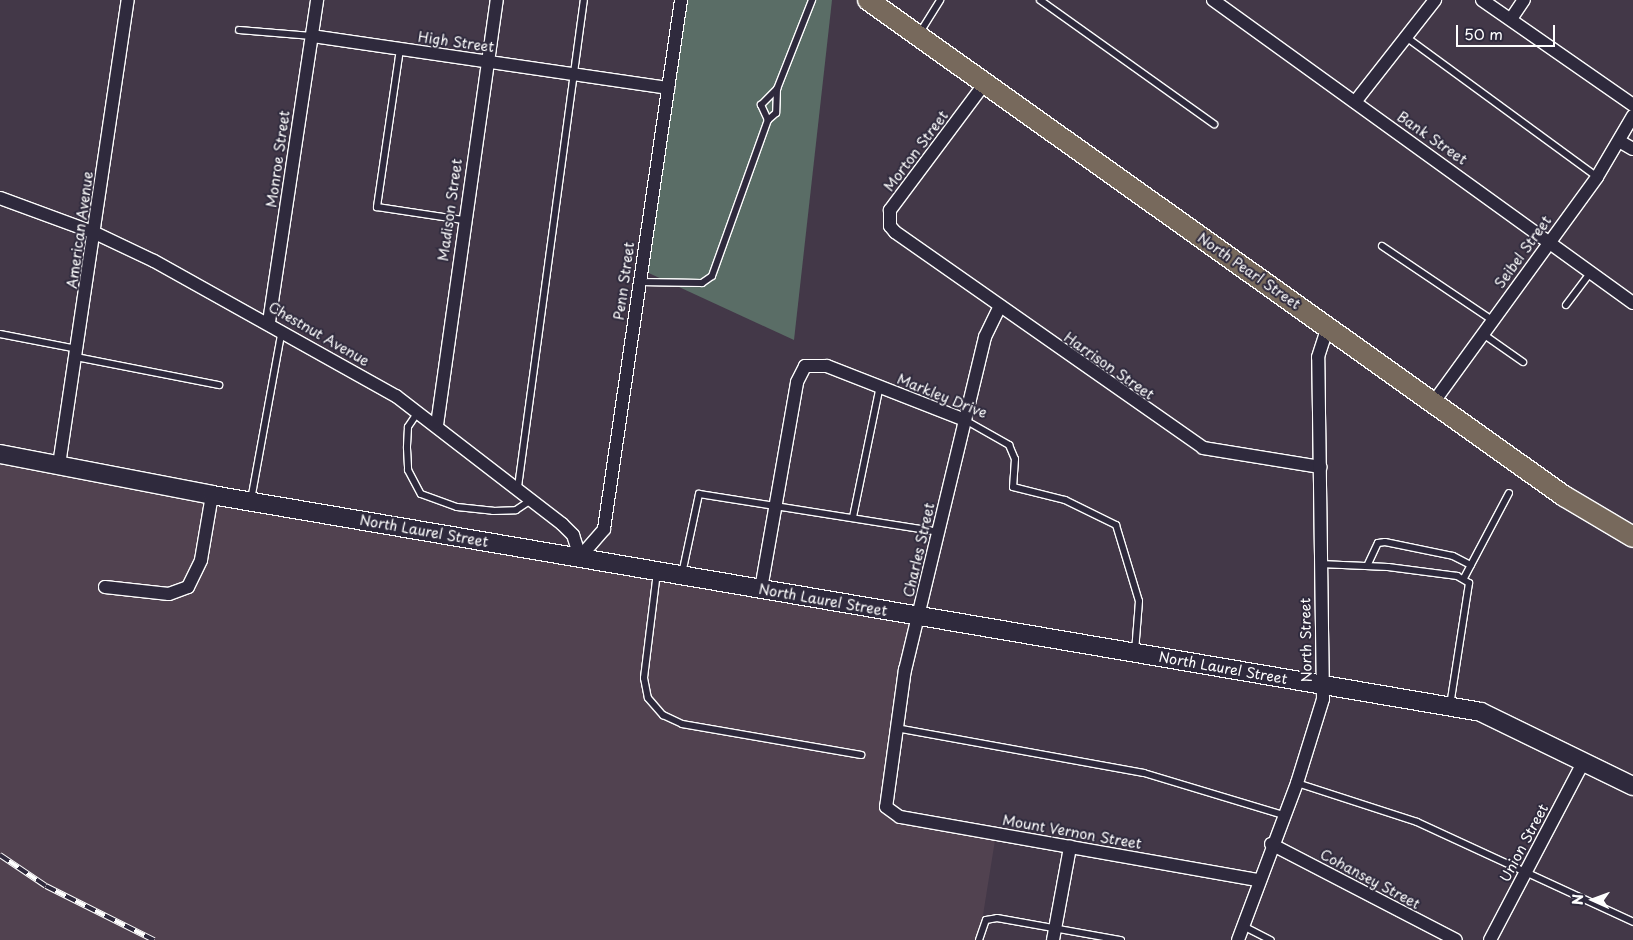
<!DOCTYPE html>
<style>
body{margin:0}
#map{position:relative;width:1633px;height:940px;overflow:hidden;background:#433848;font-family:"Playpen Sans",sans-serif}
div>[style]{position:absolute}
[style*='--x']{left:calc(var(--x)*1px);top:calc(var(--y)*1px);width:calc(var(--w)*1px);rotate:calc(var(--a)*1deg)}
.built>*{inset:0;background:#514250}
.green>*{inset:0;background:#5a6d66}
.roads{filter:drop-shadow(1px 0 #fff) drop-shadow(-1px 0 #fff) drop-shadow(0 1px #fff) drop-shadow(0 -1px #fff)}
.lane>*{height:6px;margin:-3px;padding:0 3px;transform-origin:3px;border-radius:3px;background:#2f2a3d}
.street>*{height:12px;margin:-6px;padding:0 6px;transform-origin:6px;border-radius:6px;background:#2f2a3d}
.secondary>*{height:18px;margin:-9px;padding:0 9px;transform-origin:9px;border-radius:9px;background:#2f2a3d}
.primary>*{height:20px;margin:-10px;padding:0 10px;transform-origin:10px;border-radius:10px;background:#77695c}
.rail>*{height:5.5px;margin-top:-2.75px;transform-origin:0;background:repeating-linear-gradient(90deg,#2f2a3d 0 11px,#fff 0 22px);box-sizing:border-box;border-block:1px solid #fff}
span{translate:-50% -50%;white-space:nowrap;text-align:center;line-height:1.15;-webkit-text-stroke:4px #2f2a3d;paint-order:stroke}
.street-label{font-size:14px;color:#fff}
.north{position:absolute;left:1568px;top:875px;width:50px;height:50px;-webkit-text-stroke:4px #2f2a3d;paint-order:stroke;rotate:272deg;font-size:14px;font-weight:700;line-height:20px;text-align:center;color:#fff}
.north::after{content:'';display:block;margin:auto;width:18px;height:22px;background:#fff;clip-path:polygon(50% 0,100% 100%,50% 72%,0 100%)}
.scale{position:absolute;left:1456px;top:25px;width:99px;height:22px;box-sizing:border-box;border:2px solid #fff;border-top:0;padding-left:6px;font-size:15px;line-height:18px;white-space:nowrap;color:#fff;-webkit-text-stroke:4px #2f2a3d;paint-order:stroke}
</style>
<div id="map">
<div class="built">
<i style="clip-path:polygon(0 454px,918px 617px,884px 801px,900px 817px,996px 834px,979px 940px,0 940px)"></i>
</div>
<div class="green">
<i style="clip-path:polygon(681px 0,832px 0,794px 340px,640px 269px)"></i>
</div>
<div class="roads">
<div class="lane">
<i style="--x:1040;--y:0;--w:214;--a:35.5"></i>
<i style="--x:239;--y:30;--w:73;--a:4.7"></i>
<i style="--x:919;--y:34;--w:40;--a:-58"></i>
<i style="--x:1406;--y:37;--w:237;--a:36.2"></i>
<i style="--x:400;--y:49;--w:160;--a:98.3"></i>
<i style="--x:377;--y:207;--w:87;--a:8.6"></i>
<i style="--x:777;--y:89;--w:24;--a:92"></i>
<i style="--x:776;--y:113;--w:11;--a:139"></i>
<i style="--x:768;--y:120;--w:17;--a:-115"></i>
<i style="--x:761;--y:105;--w:23;--a:-45"></i>
<i style="--x:777;--y:89;--w:96;--a:-68.5"></i>
<i style="--x:1382;--y:246;--w:133;--a:33.9"></i>
<i style="--x:639;--y:282;--w:63;--a:0.9"></i>
<i style="--x:702;--y:283;--w:12;--a:-35"></i>
<i style="--x:712;--y:276;--w:166;--a:-70.3"></i>
<i style="--x:1566;--y:305;--w:41;--a:-52.9"></i>
<i style="--x:0;--y:334;--w:78;--a:11"></i>
<i style="--x:1483;--y:334;--w:49;--a:35"></i>
<i style="--x:76;--y:357;--w:146;--a:11.1"></i>
<i style="--x:418;--y:412;--w:18;--a:124"></i>
<i style="--x:408;--y:427;--w:21;--a:93"></i>
<i style="--x:407;--y:448;--w:22;--a:87"></i>
<i style="--x:408;--y:470;--w:27;--a:62"></i>
<i style="--x:421;--y:494;--w:38;--a:20"></i>
<i style="--x:457;--y:507;--w:36;--a:6"></i>
<i style="--x:493;--y:511;--w:23;--a:-2"></i>
<i style="--x:516;--y:510;--w:18;--a:-34"></i>
<i style="--x:965;--y:420;--w:51;--a:29.6"></i>
<i style="--x:1009;--y:445;--w:15;--a:67"></i>
<i style="--x:1015;--y:459;--w:28;--a:94"></i>
<i style="--x:1013;--y:487;--w:54;--a:14"></i>
<i style="--x:1065;--y:500;--w:57;--a:26.1"></i>
<i style="--x:1116;--y:525;--w:79;--a:73.2"></i>
<i style="--x:1139;--y:601;--w:51;--a:94.5"></i>
<i style="--x:518;--y:487;--w:491;--a:-82.3"></i>
<i style="--x:251;--y:500;--w:173;--a:-79.7"></i>
<i style="--x:853;--y:517;--w:134;--a:-78.4"></i>
<i style="--x:1320;--y:564;--w:68;--a:2.5"></i>
<i style="--x:1388;--y:567;--w:70;--a:7.4"></i>
<i style="--x:1457;--y:576;--w:14;--a:30"></i>
<i style="--x:1469;--y:583;--w:124;--a:98.8"></i>
<i style="--x:1368;--y:564;--w:23;--a:-65"></i>
<i style="--x:1378;--y:543;--w:7;--a:-8"></i>
<i style="--x:1385;--y:542;--w:69;--a:11.6"></i>
<i style="--x:1453;--y:556;--w:20;--a:27"></i>
<i style="--x:657;--y:572;--w:107;--a:97"></i>
<i style="--x:644;--y:678;--w:20;--a:79"></i>
<i style="--x:648;--y:698;--w:23;--a:49"></i>
<i style="--x:663;--y:715;--w:21;--a:25"></i>
<i style="--x:682;--y:724;--w:182;--a:9.8"></i>
<i style="--x:682;--y:574;--w:82;--a:-78"></i>
<i style="--x:699;--y:494;--w:242;--a:9"></i>
<i style="--x:1464;--y:578;--w:96;--a:-62.1"></i>
<i style="--x:896;--y:728;--w:252;--a:10.3"></i>
<i style="--x:1144;--y:773;--w:145;--a:16.8"></i>
<i style="--x:1297;--y:783;--w:126;--a:18"></i>
<i style="--x:1417;--y:822;--w:238;--a:24.8"></i>
<i style="--x:1243;--y:926;--w:31;--a:27"></i>
<i style="--x:979;--y:940;--w:21;--a:-71"></i>
<i style="--x:986;--y:920;--w:11;--a:-10"></i>
<i style="--x:997;--y:918;--w:126;--a:10.1"></i>
</div>
<div class="street">
<i style="--x:1213;--y:0;--w:518;--a:35.81"></i>
<i style="--x:1482;--y:0;--w:184;--a:34.8"></i>
<i style="--x:1511;--y:19;--w:23;--a:-56"></i>
<i style="--x:312;--y:36;--w:360;--a:8.3"></i>
<i style="--x:985;--y:83;--w:159;--a:126.8"></i>
<i style="--x:890;--y:210;--w:16;--a:90"></i>
<i style="--x:890;--y:226;--w:8;--a:50"></i>
<i style="--x:895;--y:232;--w:376;--a:35"></i>
<i style="--x:1203;--y:448;--w:119;--a:9.2"></i>
<i style="--x:1355;--y:102;--w:130;--a:-51.9"></i>
<i style="--x:1619;--y:141;--w:16;--a:30"></i>
<i style="--x:0;--y:198;--w:101;--a:20.2"></i>
<i style="--x:95;--y:233;--w:65;--a:25.4"></i>
<i style="--x:154;--y:261;--w:277;--a:29.2"></i>
<i style="--x:396;--y:396;--w:210;--a:37.6"></i>
<i style="--x:562;--y:524;--w:16;--a:45"></i>
<i style="--x:573;--y:535;--w:23;--a:72"></i>
<i style="--x:580;--y:557;--w:37;--a:-49"></i>
<i style="--x:604;--y:529;--w:535;--a:-81.72"></i>
<i style="--x:1000;--y:306;--w:34;--a:116"></i>
<i style="--x:985;--y:337;--w:342;--a:103.5"></i>
<i style="--x:905;--y:669;--w:139;--a:97.8"></i>
<i style="--x:886;--y:807;--w:17;--a:36"></i>
<i style="--x:900;--y:817;--w:364;--a:10"></i>
<i style="--x:269;--y:322;--w:326;--a:-81.5"></i>
<i style="--x:1433;--y:403;--w:279;--a:-54"></i>
<i style="--x:1597;--y:177;--w:71;--a:-59.5"></i>
<i style="--x:437;--y:425;--w:429;--a:-82"></i>
<i style="--x:59;--y:465;--w:470;--a:-81.6"></i>
<i style="--x:105;--y:587;--w:64;--a:6.2"></i>
<i style="--x:169;--y:594;--w:20;--a:-20"></i>
<i style="--x:188;--y:587;--w:30;--a:-64"></i>
<i style="--x:201;--y:560;--w:66;--a:-80.4"></i>
<i style="--x:761;--y:589;--w:210;--a:-80.1"></i>
<i style="--x:797;--y:382;--w:18;--a:-63"></i>
<i style="--x:805;--y:366;--w:22;--a:0"></i>
<i style="--x:827;--y:366;--w:148;--a:21.4"></i>
<i style="--x:1271;--y:844;--w:208;--a:27.4"></i>
<i style="--x:1053;--y:940;--w:95;--a:-79.6"></i>
<i style="--x:1238;--y:940;--w:168;--a:-69.4"></i>
<i style="--x:1297;--y:783;--w:88;--a:-72.8"></i>
<i style="--x:1323;--y:699;--w:342;--a:-90.8"></i>
<i style="--x:1318;--y:357;--w:32;--a:-72"></i>
<i style="--x:1490;--y:940;--w:202;--a:-62.3"></i>
</div>
<div class="secondary">
<i style="--x:0;--y:454;--w:216;--a:10.9"></i>
<i style="--x:212;--y:495;--w:1287;--a:9.7"></i>
<i style="--x:1481;--y:712;--w:169;--a:26"></i>
</div>
<div class="primary">
<i style="--x:868;--y:0;--w:855;--a:35.48"></i>
<i style="--x:1564;--y:496;--w:80;--a:30.7"></i>
</div>
</div>
<div class="rail">
<i style="--x:0;--y:855;--w:55;--a:34"></i>
<i style="--x:46;--y:886;--w:121;--a:26.6"></i>
</div>
<div class="street-label">
<span style="left:456px;top:42px;rotate:8deg">High Street</span>
<span style="left:1432px;top:138px;rotate:35deg">Bank Street</span>
<span style="left:916px;top:151px;rotate:-53deg">Morton Street</span>
<span style="left:278px;top:159px;rotate:-82deg">Monroe Street</span>
<span style="left:450px;top:210px;rotate:-82deg">Madison Street</span>
<span style="left:80px;top:230px;rotate:-82deg">American Avenue</span>
<span style="left:1523px;top:252px;rotate:-54deg">Seibel Street</span>
<span style="left:1249px;top:271px;rotate:35deg">North Pearl Street</span>
<span style="left:624px;top:281px;rotate:-82deg">Penn Street</span>
<span style="left:319px;top:334px;rotate:30deg">Chestnut Avenue</span>
<span style="left:1109px;top:366px;rotate:35deg">Harrison Street</span>
<span style="left:942px;top:396px;rotate:22deg">Markley Drive</span>
<span style="left:424px;top:531px;rotate:10deg">North Laurel Street</span>
<span style="left:919px;top:550px;rotate:-77deg">Charles Street</span>
<span style="left:823px;top:600px;rotate:10deg">North Laurel Street</span>
<span style="left:1306px;top:640px;rotate:-91deg">North Street</span>
<span style="left:1223px;top:668px;rotate:10deg">North Laurel Street</span>
<span style="left:1072px;top:832px;rotate:10deg">Mount Vernon Street</span>
<span style="left:1524px;top:843px;rotate:-62deg">Union Street</span>
<span style="left:1370px;top:879px;rotate:28deg">Cohansey Street</span>
</div>
<div class="north">N</div>
<div class="scale">50 m</div>
</div>
